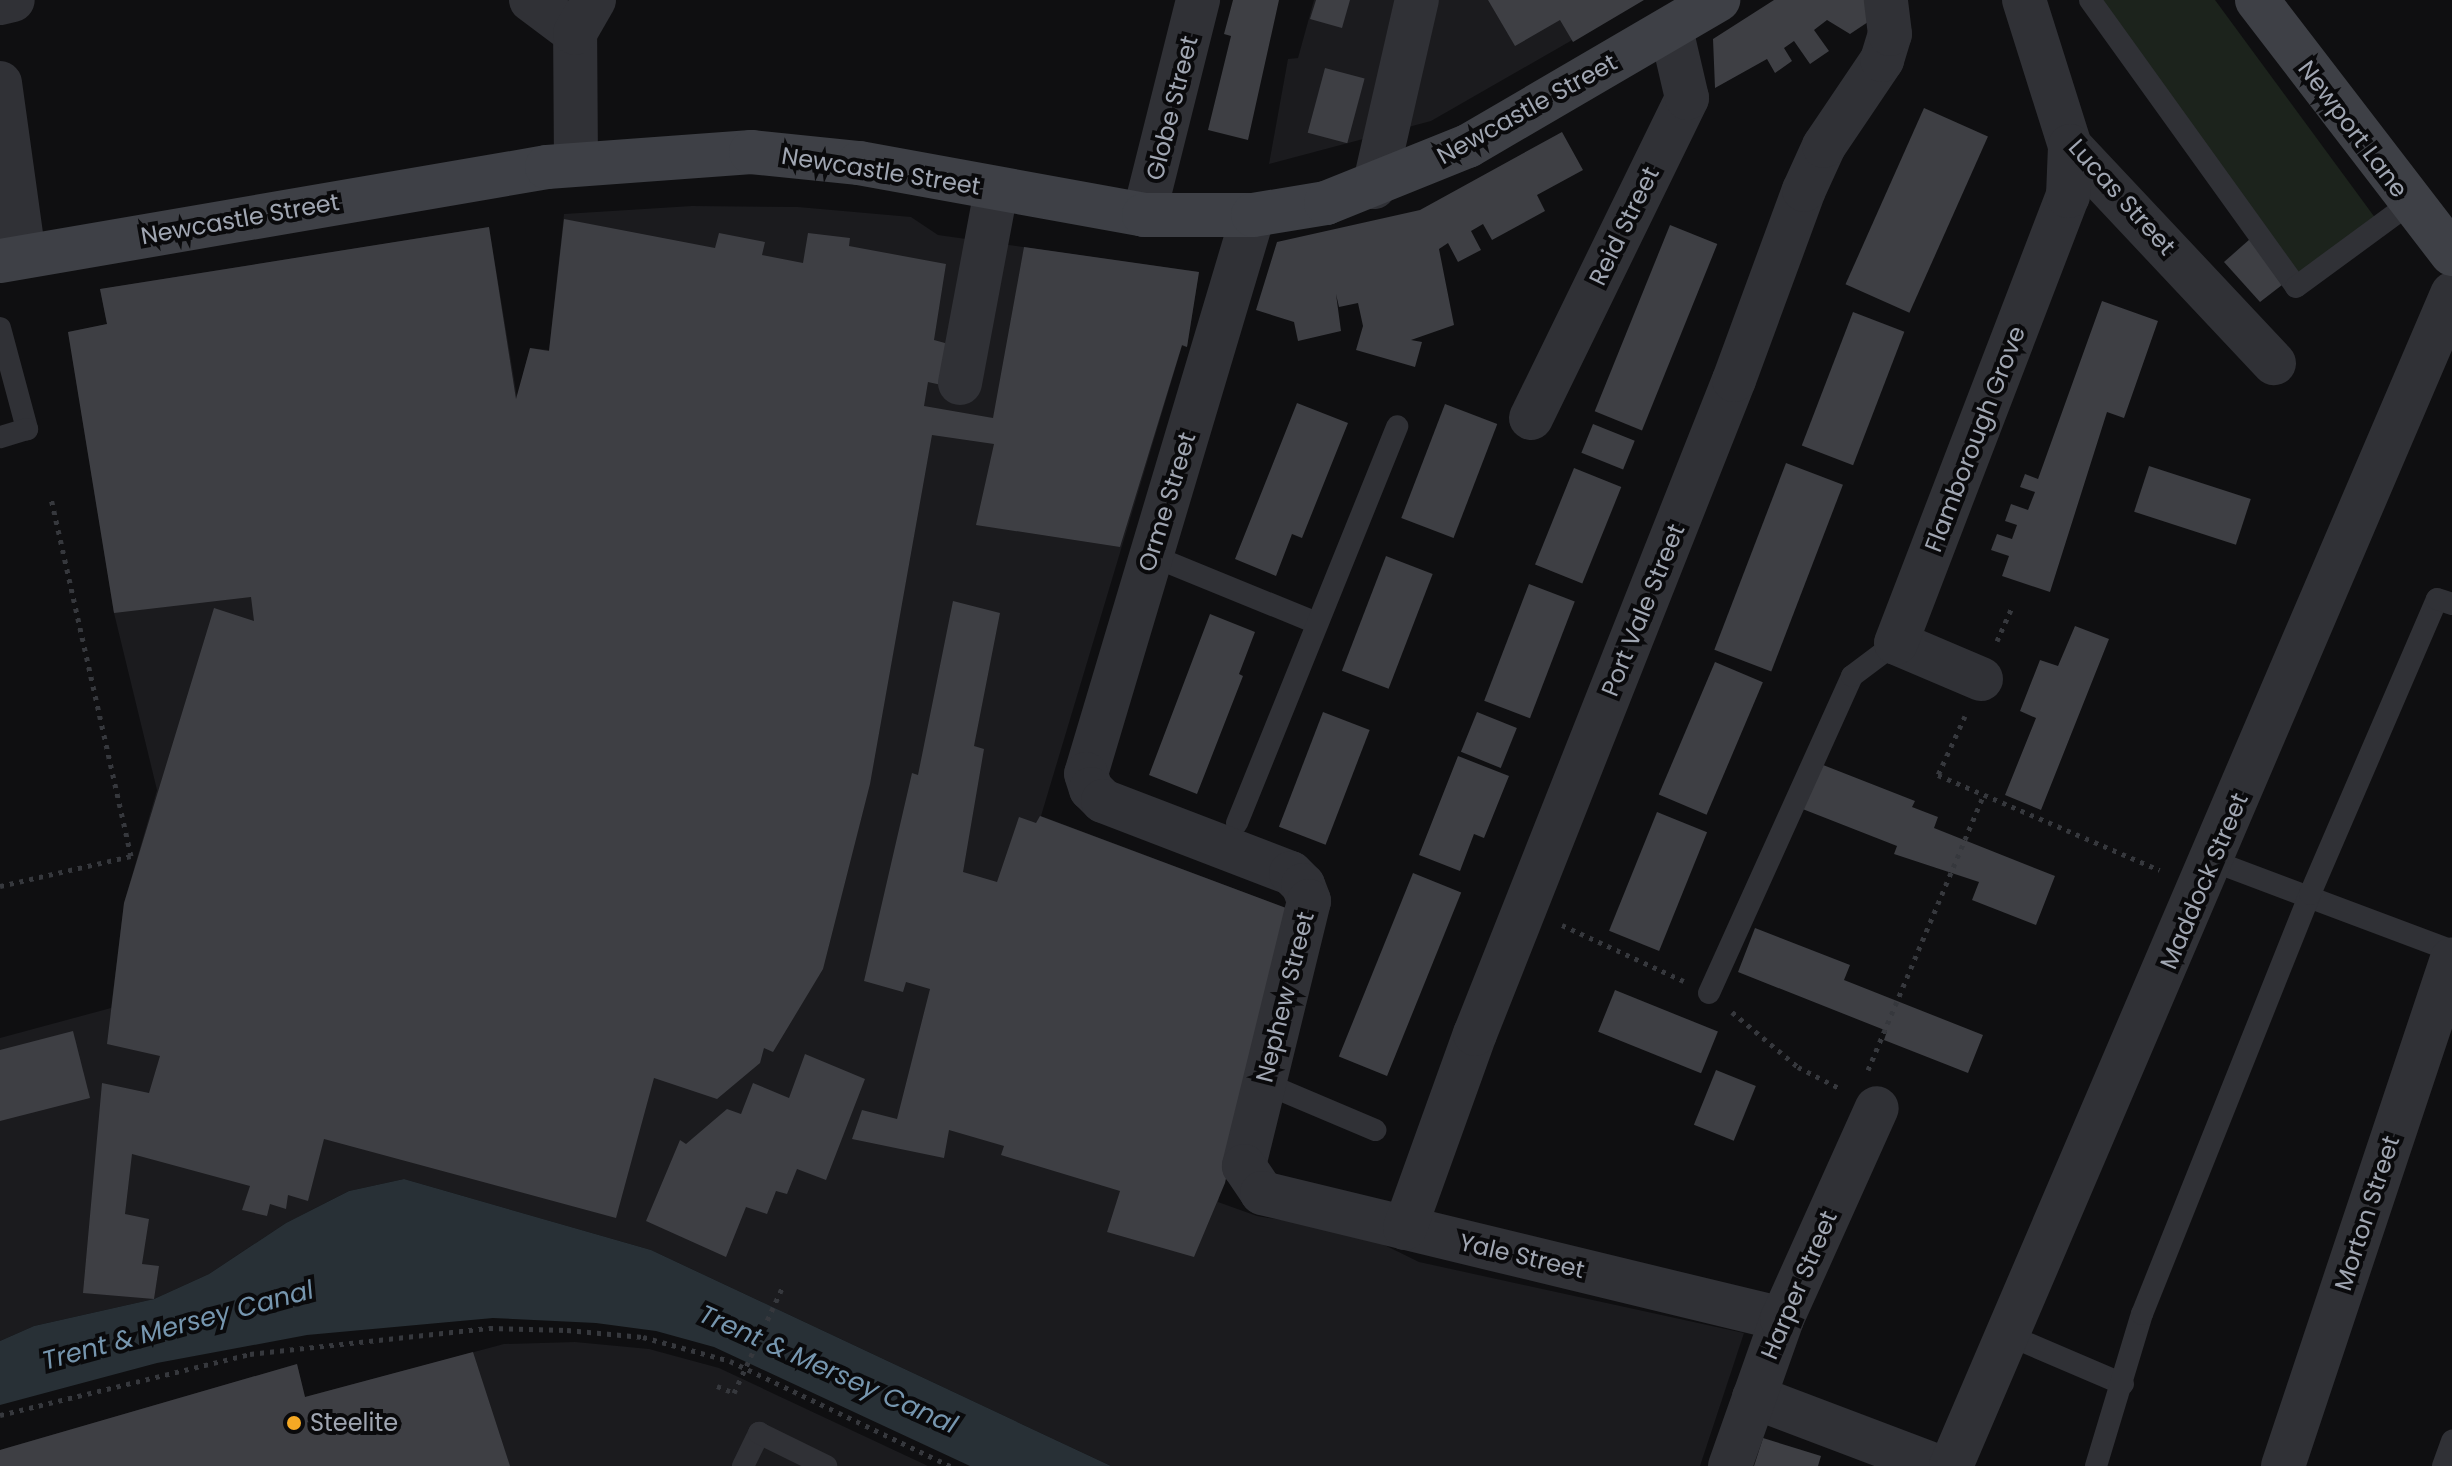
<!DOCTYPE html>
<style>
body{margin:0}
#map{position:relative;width:2452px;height:1466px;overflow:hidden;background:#0f0f11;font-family:Poppins,sans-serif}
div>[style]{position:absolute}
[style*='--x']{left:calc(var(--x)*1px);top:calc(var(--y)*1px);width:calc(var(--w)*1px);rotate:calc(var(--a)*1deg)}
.built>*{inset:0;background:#1b1b1e}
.green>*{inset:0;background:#1c231c}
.water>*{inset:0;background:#283036}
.building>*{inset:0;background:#3e3f44;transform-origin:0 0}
.path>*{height:5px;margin-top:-2.5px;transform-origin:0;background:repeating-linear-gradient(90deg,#36383d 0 4px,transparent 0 10px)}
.lane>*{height:22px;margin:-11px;padding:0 11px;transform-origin:11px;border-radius:11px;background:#303136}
.street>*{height:44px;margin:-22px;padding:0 22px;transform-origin:22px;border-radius:22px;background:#303136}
.secondary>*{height:44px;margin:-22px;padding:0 22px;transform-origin:22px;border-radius:22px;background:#3e4046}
.dots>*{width:22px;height:22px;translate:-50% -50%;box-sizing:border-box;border:4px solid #0a0a0c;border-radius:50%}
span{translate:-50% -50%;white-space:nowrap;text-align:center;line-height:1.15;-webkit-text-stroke:8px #0a0a0c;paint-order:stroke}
.street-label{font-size:24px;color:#a0a6b2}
.poi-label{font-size:24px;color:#a0a6b2}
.left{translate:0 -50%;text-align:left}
.water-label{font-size:26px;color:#7696af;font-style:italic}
</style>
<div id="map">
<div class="built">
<i style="clip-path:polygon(1314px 0,1642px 0,1431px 121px,1269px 164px,1288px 59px,1298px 58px)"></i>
<i style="clip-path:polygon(692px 206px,798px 207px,911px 217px,938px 235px,1199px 272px,1187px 347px,1182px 346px,1041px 816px,1286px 908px,1218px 1202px,1257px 1216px,1358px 1232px,1419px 1262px,1744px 1333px,1700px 1466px,1111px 1466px,651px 1250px,404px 1179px,349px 1191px,286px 1223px,209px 1274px,154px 1299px,34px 1326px,0 1341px,0 1038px,111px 1008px,124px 903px,157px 790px,114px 613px,68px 332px,107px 324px,100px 289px,489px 227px,517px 397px,530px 348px,549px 350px,564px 214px)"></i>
<i style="clip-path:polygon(575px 1342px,649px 1349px,719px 1368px,928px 1466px,0 1466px,0 1450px,297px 1364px,305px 1397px,504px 1344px)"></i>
</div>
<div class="green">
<i style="clip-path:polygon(2095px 0,2215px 0,2376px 219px,2297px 277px)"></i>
</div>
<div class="water">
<i style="clip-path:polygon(404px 1179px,651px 1250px,1111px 1466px,970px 1466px,714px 1347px,656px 1331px,596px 1323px,493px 1318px,307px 1335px,157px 1363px,0 1405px,0 1341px,34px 1326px,154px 1299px,209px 1274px,286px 1223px,349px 1191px)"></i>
</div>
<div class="building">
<i style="clip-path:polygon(1233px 0,1279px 0,1248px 140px,1208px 130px,1231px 36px,1224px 34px)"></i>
<i style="clip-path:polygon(1316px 0,1350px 0,1342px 28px,1310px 19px)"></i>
<i style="clip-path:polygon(1488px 0,1644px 0,1573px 42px,1560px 20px,1515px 46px)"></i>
<i style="clip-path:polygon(1774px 0,1867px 0,1871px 20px,1850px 34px,1827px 20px,1814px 30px,1829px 51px,1810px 64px,1794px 41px,1784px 48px,1792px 61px,1775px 73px,1767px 59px,1715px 88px,1713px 39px)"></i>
<i style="left:1325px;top:68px;width:41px;height:67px;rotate:15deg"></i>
<i style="left:1924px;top:108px;width:70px;height:193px;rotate:24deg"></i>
<i style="clip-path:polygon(1562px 132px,1583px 170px,1537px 195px,1545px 211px,1492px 240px,1483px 224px,1471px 231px,1481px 250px,1458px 262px,1448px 243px,1439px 249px,1454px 325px,1411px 340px,1422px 342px,1415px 367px,1356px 350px,1363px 326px,1358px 303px,1339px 307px,1336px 294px,1341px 331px,1298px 341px,1294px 322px,1256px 310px,1277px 242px,1420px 210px)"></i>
<i style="clip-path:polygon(564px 219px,715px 248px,719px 233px,765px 242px,762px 255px,803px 263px,808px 233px,850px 238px,849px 246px,946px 264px,934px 340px,956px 346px,946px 386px,928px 382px,924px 406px,993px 418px,1024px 247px,1199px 272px,1187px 347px,1182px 345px,1120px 547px,976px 525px,994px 444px,932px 435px,870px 784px,823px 969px,773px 1052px,764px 1048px,760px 1063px,717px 1099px,654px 1078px,616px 1218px,324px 1139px,308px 1201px,288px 1195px,286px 1209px,270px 1204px,267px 1216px,242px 1210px,250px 1186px,132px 1154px,125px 1214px,149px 1219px,142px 1264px,159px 1266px,154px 1299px,83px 1293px,102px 1083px,149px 1093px,160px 1056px,107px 1044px,124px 903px,214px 608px,254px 621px,251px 597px,114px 613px,68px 332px,107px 324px,100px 289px,489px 227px,516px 399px,530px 348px,549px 351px)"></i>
<i style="left:1670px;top:225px;width:51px;height:201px;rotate:22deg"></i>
<i style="clip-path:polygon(2250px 239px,2282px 285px,2260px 302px,2224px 262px)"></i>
<i style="clip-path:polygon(2102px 301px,2158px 321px,2124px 418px,2107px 412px,2050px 592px,2002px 576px,2009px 556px,1991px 550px,1997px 534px,2012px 539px,2017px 525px,2005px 521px,2011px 504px,2028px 510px,2035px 492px,2020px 487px,2025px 474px,2038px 479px)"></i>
<i style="left:1853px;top:312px;width:55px;height:143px;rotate:21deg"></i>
<i style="clip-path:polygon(1297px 403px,1348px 423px,1302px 538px,1292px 534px,1276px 576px,1235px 559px)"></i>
<i style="left:1445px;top:404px;width:56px;height:122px;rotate:21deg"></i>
<i style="left:1593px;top:424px;width:45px;height:31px;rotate:22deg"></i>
<i style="left:1786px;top:463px;width:61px;height:200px;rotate:21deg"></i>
<i style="left:2149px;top:466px;width:107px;height:48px;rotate:18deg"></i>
<i style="left:1574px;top:468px;width:51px;height:104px;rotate:22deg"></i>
<i style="left:1386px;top:556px;width:50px;height:123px;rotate:21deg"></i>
<i style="left:1529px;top:584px;width:49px;height:125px;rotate:21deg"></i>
<i style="clip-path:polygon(953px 601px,1000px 613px,974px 746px,984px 749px,963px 872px,997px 882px,1019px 817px,1036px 823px,1040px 816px,1286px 908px,1225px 1183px,1194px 1257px,1107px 1232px,1120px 1191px,1001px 1155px,1004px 1146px,949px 1130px,944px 1158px,852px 1139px,862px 1110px,897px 1119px,930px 989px,906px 982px,903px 992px,864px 981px,912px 773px,918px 775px)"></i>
<i style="clip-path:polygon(1210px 614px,1255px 632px,1239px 674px,1243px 676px,1197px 794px,1149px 775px)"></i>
<i style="clip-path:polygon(2075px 626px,2109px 639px,2041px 810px,2005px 795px,2036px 718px,2020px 711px,2040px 660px,2058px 666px)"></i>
<i style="left:1715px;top:662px;width:52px;height:144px;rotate:23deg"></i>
<i style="left:1323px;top:712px;width:50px;height:123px;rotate:21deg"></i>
<i style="left:1477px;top:712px;width:43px;height:43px;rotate:22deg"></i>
<i style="clip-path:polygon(1458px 756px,1509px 776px,1484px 838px,1474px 834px,1460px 871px,1419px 855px)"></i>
<i style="clip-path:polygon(1818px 763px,1915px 801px,1912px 807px,1938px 817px,1934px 828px,2055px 876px,2036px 925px,1972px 900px,1979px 882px,1894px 854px,1897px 846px,1800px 808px)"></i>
<i style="left:1657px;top:812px;width:54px;height:128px;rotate:22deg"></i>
<i style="left:1413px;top:873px;width:52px;height:198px;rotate:22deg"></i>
<i style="clip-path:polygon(1755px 928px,1850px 965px,1844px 980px,1983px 1035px,1968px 1073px,1884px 1040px,1887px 1031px,1738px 972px)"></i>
<i style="left:1615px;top:990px;width:111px;height:45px;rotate:22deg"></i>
<i style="clip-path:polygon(73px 1031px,90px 1098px,0 1121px,0 1050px)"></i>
<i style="clip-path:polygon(805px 1054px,865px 1079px,826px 1180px,797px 1169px,787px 1194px,776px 1191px,767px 1214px,746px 1207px,726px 1257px,646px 1221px,680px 1140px,686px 1144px,727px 1109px,741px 1114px,753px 1083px,789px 1098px)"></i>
<i style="left:1716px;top:1070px;width:43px;height:59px;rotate:22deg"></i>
<i style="clip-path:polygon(473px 1352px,510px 1466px,0 1466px,0 1450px,297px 1364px,305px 1397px)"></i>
<i style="clip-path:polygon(1763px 1438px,1821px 1456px,1818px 1466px,1754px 1466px)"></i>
</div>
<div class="path">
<i style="--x:1997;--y:641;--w:35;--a:-66"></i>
<i style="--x:1965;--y:716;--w:65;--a:114.6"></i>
<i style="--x:1938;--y:775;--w:241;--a:23.2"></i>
<i style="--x:0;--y:886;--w:134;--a:-12.9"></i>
<i style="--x:131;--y:856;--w:367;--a:-102.6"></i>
<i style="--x:1562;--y:925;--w:134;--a:24.7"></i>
<i style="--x:1732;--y:1012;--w:86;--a:39.8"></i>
<i style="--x:1798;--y:1067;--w:48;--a:27.1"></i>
<i style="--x:1868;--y:1070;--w:299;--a:-67.2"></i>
<i style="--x:717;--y:1386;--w:18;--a:22"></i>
<i style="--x:734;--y:1393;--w:118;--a:-65.4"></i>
<i style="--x:0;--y:1415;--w:257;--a:-13.7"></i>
<i style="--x:250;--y:1354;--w:240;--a:-6.2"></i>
<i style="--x:489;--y:1328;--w:78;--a:1.5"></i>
<i style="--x:567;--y:1330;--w:76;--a:5.3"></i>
<i style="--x:643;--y:1337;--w:90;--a:15.4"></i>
<i style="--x:730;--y:1361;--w:244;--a:25.5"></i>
</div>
<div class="lane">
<i style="--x:2090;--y:0;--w:353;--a:54.3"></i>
<i style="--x:2296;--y:287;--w:140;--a:-36.3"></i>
<i style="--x:0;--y:328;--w:105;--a:75"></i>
<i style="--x:27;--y:429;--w:28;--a:163"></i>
<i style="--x:1150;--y:555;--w:180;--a:22.2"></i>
<i style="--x:1237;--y:823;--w:428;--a:-68"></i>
<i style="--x:2213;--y:861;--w:255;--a:20.6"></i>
<i style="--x:1709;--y:993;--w:348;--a:-65.7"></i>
<i style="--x:1852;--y:676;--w:55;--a:-36.9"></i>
<i style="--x:1264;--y:1083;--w:121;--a:22.9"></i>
<i style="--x:2008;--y:1335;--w:125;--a:23.1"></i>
<i style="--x:743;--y:1466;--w:37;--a:-64"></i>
<i style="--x:759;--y:1433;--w:75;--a:26.2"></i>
<i style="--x:2096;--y:1466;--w:159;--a:-73.2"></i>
<i style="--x:2142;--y:1314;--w:452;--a:-68.2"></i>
<i style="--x:2310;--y:894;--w:321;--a:-66.7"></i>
<i style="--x:2437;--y:599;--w:16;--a:18"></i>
<i style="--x:2443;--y:1466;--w:27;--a:-70"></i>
</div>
<div class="street">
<i style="--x:531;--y:0;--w:55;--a:36.9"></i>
<i style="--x:2024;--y:0;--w:153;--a:72.5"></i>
<i style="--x:2070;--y:146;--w:298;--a:46.8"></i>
<i style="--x:0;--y:3;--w:13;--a:-13"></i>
<i style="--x:0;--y:83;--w:174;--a:82.1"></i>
<i style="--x:576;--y:164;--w:131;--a:-90.4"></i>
<i style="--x:575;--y:33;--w:38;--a:-60"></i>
<i style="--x:1374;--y:187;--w:192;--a:-77.1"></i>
<i style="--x:1144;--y:215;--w:222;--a:-75.9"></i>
<i style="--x:1253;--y:215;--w:583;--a:106.63"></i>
<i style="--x:1086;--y:774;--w:16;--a:72"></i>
<i style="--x:1091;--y:789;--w:17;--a:45"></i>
<i style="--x:1103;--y:801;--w:201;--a:21"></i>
<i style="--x:1291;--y:873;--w:17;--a:45"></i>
<i style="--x:1303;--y:885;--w:17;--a:69"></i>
<i style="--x:1309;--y:901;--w:273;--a:103.8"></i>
<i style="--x:1244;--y:1166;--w:32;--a:56"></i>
<i style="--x:1262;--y:1193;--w:535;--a:13.62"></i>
<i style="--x:960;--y:383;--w:196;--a:-79.4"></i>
<i style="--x:1531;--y:418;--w:356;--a:-64"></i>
<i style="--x:1687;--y:98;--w:71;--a:-103.1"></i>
<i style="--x:1981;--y:679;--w:92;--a:-157"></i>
<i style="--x:1896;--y:643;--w:479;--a:-69"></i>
<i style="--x:2068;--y:196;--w:50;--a:-87.7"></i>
<i style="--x:1405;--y:1228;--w:206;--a:-70.2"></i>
<i style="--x:1475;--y:1034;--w:703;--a:-68.4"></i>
<i style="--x:1734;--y:380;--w:202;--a:-69.8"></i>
<i style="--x:1804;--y:190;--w:48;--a:-65.6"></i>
<i style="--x:1824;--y:146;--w:104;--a:-56"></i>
<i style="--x:1882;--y:60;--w:27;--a:-73"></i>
<i style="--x:1890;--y:34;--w:34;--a:-97"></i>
<i style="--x:1754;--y:1397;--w:196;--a:20.7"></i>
<i style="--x:1730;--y:1466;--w:156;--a:-70.5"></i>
<i style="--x:1782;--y:1319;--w:231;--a:-65.8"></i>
<i style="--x:1951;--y:1466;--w:1275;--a:-66.85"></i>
<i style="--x:2283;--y:1466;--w:534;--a:-71.57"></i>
</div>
<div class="secondary">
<i style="--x:2257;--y:0;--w:320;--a:52.5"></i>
<i style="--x:0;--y:261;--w:555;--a:-9.75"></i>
<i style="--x:547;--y:167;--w:205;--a:-4.2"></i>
<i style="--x:751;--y:152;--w:109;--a:5.8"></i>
<i style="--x:859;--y:163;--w:290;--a:10.3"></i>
<i style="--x:1144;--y:215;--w:109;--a:0"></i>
<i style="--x:1253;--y:215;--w:74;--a:-9.3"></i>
<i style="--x:1326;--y:203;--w:153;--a:-21.9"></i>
<i style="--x:1468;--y:146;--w:290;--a:-30.3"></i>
</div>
<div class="dots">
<i style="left:294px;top:1423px;background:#f4a824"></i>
</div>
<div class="street-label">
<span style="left:1172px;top:108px;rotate:-76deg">Globe Street</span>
<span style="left:1527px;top:109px;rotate:-29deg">Newcastle Street</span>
<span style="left:2353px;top:129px;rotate:53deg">Newport Lane</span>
<span style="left:881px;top:171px;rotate:9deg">Newcastle Street</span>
<span style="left:2122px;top:197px;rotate:48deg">Lucas Street</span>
<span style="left:240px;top:219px;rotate:-10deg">Newcastle Street</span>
<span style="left:1624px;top:226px;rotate:-64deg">Reid Street</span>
<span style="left:1975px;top:439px;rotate:-69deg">Flamborough Grove</span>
<span style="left:1167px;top:502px;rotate:-73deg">Orme Street</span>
<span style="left:1643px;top:610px;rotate:-68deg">Port Vale Street</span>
<span style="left:2204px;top:881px;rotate:-67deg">Maddock Street</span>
<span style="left:1285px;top:997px;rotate:-76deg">Nephew Street</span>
<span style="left:2367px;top:1213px;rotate:-72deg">Morton Street</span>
<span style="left:1522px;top:1256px;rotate:13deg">Yale Street</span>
<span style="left:1799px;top:1285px;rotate:-67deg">Harper Street</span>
</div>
<div class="poi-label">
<span class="left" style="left:310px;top:1423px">Steelite</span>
</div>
<div class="water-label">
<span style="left:178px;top:1326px;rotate:-15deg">Trent &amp; Mersey Canal</span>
<span style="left:828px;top:1370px;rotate:24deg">Trent &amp; Mersey Canal</span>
</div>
</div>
